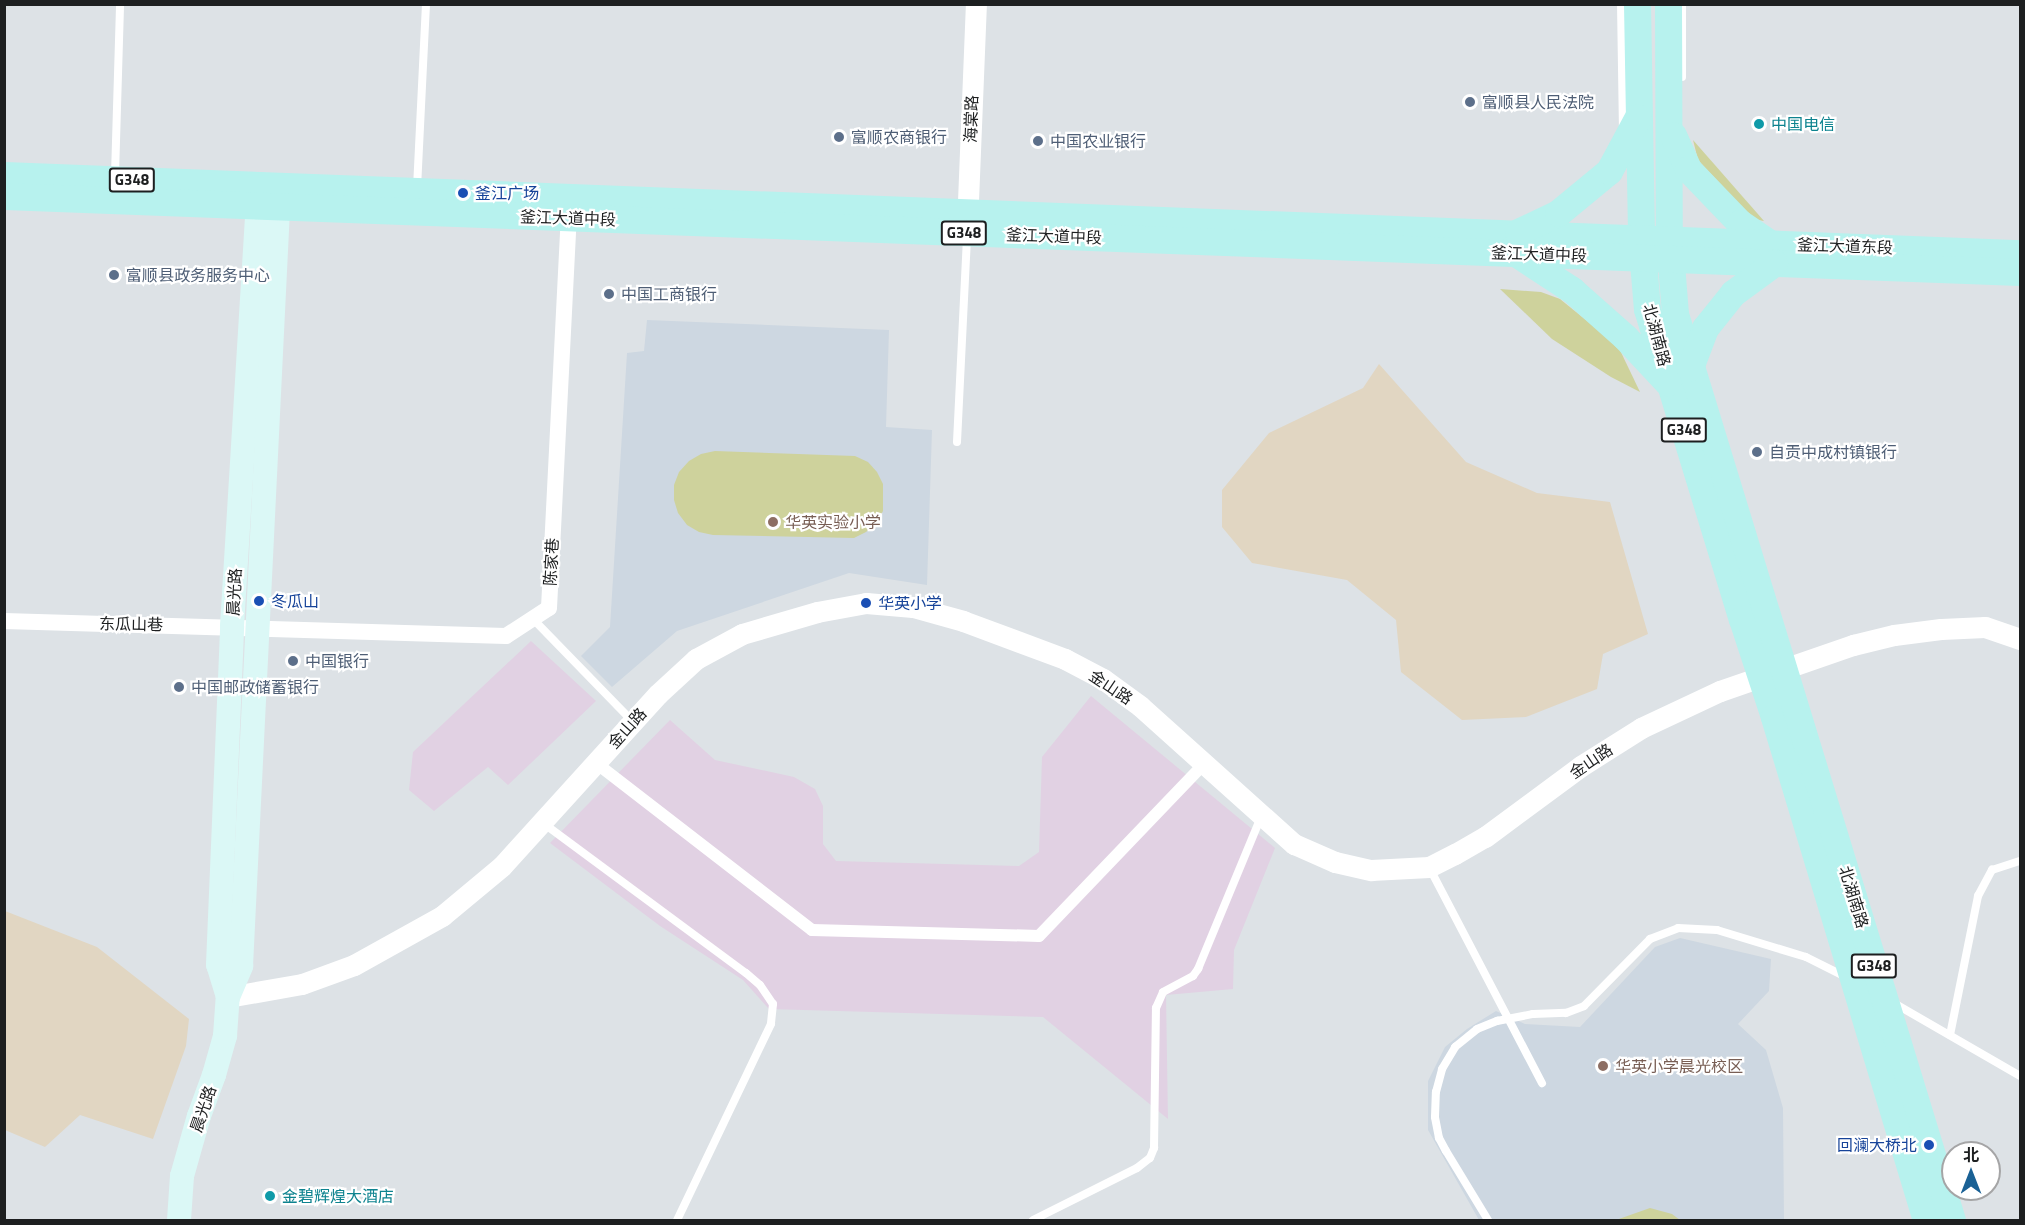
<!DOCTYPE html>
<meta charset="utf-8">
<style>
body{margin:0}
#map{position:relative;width:2025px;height:1225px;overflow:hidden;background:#dde2e6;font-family:"Titillium Web","Noto Sans SC",sans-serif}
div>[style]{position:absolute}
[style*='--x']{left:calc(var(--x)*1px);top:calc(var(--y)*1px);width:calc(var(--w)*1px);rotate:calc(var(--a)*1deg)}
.commercial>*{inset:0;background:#e1d1e3}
.industrial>*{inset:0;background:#e1d6c2}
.built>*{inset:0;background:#cdd7e1}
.green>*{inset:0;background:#ced29c}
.service>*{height:8px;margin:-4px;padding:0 4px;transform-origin:4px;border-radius:4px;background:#fff}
.pedestrian>*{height:12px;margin:-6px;padding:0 6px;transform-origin:6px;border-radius:6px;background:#fff}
.minor>*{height:16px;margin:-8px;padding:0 8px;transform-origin:8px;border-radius:8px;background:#fff}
.tertiary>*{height:21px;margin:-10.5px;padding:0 10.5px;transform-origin:10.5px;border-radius:10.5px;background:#fff}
.secondary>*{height:24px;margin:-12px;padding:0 12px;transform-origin:12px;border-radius:12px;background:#dbf8f6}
.primary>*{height:27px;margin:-13.5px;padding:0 13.5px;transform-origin:13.5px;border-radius:13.5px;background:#b7f2ee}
.dots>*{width:16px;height:16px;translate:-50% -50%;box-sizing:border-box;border:3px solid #fff;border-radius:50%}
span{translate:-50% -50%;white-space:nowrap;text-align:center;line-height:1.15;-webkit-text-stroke:4.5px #fff;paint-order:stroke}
.shield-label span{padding:2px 4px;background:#fff;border:2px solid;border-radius:4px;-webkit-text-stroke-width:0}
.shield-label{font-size:15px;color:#1d1f20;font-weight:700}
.service-label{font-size:16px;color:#4e5e75}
.left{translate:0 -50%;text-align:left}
.street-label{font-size:16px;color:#1d1f20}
.culture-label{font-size:16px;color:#0d838f}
.transit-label{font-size:16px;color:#164399}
.right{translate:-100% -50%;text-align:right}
.education-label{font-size:16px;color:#785e54}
.frame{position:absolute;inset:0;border:6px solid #1d1f20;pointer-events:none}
.north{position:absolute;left:1941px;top:1141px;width:60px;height:60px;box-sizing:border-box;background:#fff;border:2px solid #a5a5a6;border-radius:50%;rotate:0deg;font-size:16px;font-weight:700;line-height:24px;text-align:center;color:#1d1f20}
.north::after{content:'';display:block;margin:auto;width:21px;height:27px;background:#1a6195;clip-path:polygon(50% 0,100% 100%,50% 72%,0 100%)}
</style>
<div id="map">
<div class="commercial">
<i style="clip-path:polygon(531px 641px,596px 701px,508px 785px,488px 767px,434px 811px,409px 790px,413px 752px)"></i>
<i style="clip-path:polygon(1091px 696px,1275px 848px,1234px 950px,1233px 989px,1166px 995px,1168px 1119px,1043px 1017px,769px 1009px,743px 980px,660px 926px,550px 843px,670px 720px,715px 760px,794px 777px,815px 789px,823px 806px,823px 844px,836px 861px,1019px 866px,1039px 852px,1042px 757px)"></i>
</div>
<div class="industrial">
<i style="clip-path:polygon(1379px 364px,1466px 462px,1537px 493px,1610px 502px,1648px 634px,1603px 654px,1597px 689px,1526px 717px,1462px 720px,1401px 672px,1396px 620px,1347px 580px,1252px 563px,1222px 527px,1222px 490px,1269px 433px,1363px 388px)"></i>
<i style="clip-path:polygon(5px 911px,97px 947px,189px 1019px,186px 1046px,153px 1139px,80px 1115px,45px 1147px,5px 1130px)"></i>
</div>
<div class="built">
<i style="clip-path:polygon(647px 320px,889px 330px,886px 427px,932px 430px,927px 585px,849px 573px,677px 631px,612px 687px,581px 656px,610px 627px,627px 353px,644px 351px)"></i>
<i style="clip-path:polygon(1680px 938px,1771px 959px,1769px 991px,1738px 1024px,1766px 1050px,1783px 1108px,1784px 1220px,1479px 1220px,1428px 1130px,1428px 1081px,1445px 1047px,1467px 1029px,1496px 1011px,1525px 1024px,1580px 1027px,1655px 947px)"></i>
</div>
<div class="green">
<i style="clip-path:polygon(1693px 140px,1764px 221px,1753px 219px,1698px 160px)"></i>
<i style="clip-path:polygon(1500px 289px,1541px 292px,1560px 299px,1618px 346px,1640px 392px,1611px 377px,1552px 339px)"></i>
<i style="clip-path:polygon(715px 451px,855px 456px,868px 462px,877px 472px,883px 484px,883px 511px,876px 523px,866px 532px,854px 538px,713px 535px,699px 532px,687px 525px,678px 513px,674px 500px,674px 485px,679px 472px,689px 461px,701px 454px)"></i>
<i style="clip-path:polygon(1650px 1208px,1672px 1214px,1680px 1220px,1616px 1220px)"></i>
</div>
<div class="service">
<i style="--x:1621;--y:4;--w:123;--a:89.1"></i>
<i style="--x:1682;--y:77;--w:73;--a:-90"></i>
<i style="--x:115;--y:175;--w:171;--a:-88.3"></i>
<i style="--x:417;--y:188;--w:184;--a:-87.2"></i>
<i style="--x:957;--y:442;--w:206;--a:-87.2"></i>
<i style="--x:533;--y:619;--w:144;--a:45.8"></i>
<i style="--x:543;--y:823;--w:252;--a:36.5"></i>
<i style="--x:746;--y:973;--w:18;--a:41"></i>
<i style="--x:760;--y:985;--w:23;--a:56"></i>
<i style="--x:773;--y:1004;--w:20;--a:96"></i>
<i style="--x:771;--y:1024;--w:217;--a:115.6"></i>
<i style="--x:1429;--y:867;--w:244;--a:62.4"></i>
<i style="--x:1892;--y:1002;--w:148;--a:30"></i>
<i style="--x:1950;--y:1035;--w:142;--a:-78.6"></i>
<i style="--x:1978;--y:896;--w:30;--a:-62"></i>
<i style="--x:1992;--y:870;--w:29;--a:-18"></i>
<i style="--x:1033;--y:1220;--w:116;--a:-26.6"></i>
<i style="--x:1137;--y:1168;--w:16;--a:-38"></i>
<i style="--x:1150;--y:1158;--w:11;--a:-68"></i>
<i style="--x:1154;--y:1148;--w:140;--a:-89.2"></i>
<i style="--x:1156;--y:1008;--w:17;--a:-66"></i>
<i style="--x:1163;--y:992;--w:34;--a:-28"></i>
<i style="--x:1193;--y:976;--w:9;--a:-54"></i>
<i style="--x:1198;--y:969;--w:165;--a:-67.5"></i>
<i style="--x:1488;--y:1220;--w:81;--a:-121.3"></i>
<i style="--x:1446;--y:1151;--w:15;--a:-118"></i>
<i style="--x:1439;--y:1138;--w:21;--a:-101"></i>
<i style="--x:1435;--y:1117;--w:25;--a:-88"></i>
<i style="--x:1436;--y:1092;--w:24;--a:-75"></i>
<i style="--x:1442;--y:1069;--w:26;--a:-59"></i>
<i style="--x:1455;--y:1047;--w:28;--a:-39"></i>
<i style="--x:1477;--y:1029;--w:22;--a:-22"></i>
<i style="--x:1497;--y:1021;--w:37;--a:-11"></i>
<i style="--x:1533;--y:1014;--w:33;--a:-2"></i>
<i style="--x:1566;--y:1013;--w:19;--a:-21"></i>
<i style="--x:1584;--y:1006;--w:94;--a:-45.4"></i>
<i style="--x:1650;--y:939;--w:30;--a:-21"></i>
<i style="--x:1678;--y:928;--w:39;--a:3"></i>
<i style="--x:1717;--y:930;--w:93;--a:16.9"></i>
<i style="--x:1806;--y:957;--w:45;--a:26.6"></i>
</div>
<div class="pedestrian">
<i style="--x:596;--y:763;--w:273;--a:37.7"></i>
<i style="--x:812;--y:930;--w:227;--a:1.5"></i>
<i style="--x:1039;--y:936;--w:238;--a:-46.2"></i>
</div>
<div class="minor">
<i style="--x:4;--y:621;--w:502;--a:1.71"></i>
<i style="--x:506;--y:636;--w:51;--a:-33.1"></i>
<i style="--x:549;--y:608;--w:391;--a:-87.1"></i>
</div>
<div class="tertiary">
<i style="--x:967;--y:226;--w:222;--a:-87.7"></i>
<i style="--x:228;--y:997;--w:75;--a:-10"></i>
<i style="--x:302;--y:984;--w:55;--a:-20.1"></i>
<i style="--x:354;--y:965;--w:101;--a:-29.1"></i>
<i style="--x:442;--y:916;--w:78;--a:-39.8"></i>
<i style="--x:502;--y:866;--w:232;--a:-47.8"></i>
<i style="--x:658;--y:694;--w:52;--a:-42.6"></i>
<i style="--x:696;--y:659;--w:52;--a:-28.5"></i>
<i style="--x:742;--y:634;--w:78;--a:-16.3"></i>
<i style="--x:817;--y:612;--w:50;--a:-10.4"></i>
<i style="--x:866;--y:603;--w:47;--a:4.9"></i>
<i style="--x:913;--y:607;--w:52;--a:15.6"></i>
<i style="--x:963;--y:621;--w:109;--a:20.4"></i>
<i style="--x:1065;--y:659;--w:43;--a:27.8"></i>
<i style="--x:1103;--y:679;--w:46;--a:36.1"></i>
<i style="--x:1140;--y:706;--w:207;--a:41.9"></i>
<i style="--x:1294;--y:844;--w:45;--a:23.7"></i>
<i style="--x:1335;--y:862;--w:37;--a:13"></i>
<i style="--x:1371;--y:870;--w:58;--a:-3"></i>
<i style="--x:1429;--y:867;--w:29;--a:-27"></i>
<i style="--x:1455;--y:854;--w:34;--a:-30"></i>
<i style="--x:1485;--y:837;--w:119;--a:-36.5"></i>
<i style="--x:1581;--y:766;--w:71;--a:-32.3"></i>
<i style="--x:1641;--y:728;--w:87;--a:-25.1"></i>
<i style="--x:1720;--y:691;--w:141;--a:-19.1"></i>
<i style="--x:1853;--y:645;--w:42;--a:-13.7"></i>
<i style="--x:1894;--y:635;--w:47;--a:-7.3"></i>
<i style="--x:1941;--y:629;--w:44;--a:-2.6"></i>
<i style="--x:1985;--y:627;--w:37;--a:19"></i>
</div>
<div class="secondary">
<i style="--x:228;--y:997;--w:34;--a:-107"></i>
<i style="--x:218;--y:965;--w:339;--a:-87.6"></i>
<i style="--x:232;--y:626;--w:441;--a:-86.5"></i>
<i style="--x:179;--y:1220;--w:44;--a:-86.1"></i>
<i style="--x:182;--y:1176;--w:62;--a:-74.2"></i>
<i style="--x:199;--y:1116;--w:44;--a:-69.9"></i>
<i style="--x:214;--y:1075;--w:41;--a:-74.2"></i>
<i style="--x:225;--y:1036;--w:39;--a:-86"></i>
<i style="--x:228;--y:997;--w:34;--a:-67"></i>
<i style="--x:241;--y:966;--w:778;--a:-87.2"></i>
</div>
<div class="primary">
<i style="--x:1637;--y:4;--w:234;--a:89"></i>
<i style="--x:1641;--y:238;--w:71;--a:85.2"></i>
<i style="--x:1647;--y:309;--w:324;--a:73"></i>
<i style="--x:1742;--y:619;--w:103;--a:71.9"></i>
<i style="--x:1774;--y:717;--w:525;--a:73.19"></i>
<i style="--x:1668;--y:4;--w:235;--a:89.8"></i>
<i style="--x:1669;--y:239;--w:75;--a:85.4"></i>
<i style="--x:1675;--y:314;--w:947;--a:73"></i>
<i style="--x:1673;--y:135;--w:37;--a:66"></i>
<i style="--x:1688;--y:169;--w:75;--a:46.1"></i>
<i style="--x:1740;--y:223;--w:36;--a:34"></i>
<i style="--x:4;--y:175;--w:2018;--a:2.22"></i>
<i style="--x:4;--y:196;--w:2017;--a:2.16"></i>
<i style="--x:1518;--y:232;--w:44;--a:-25.4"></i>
<i style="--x:1558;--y:213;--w:66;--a:-39.5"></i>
<i style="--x:1609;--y:171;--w:61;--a:-61.8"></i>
<i style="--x:1517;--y:254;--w:66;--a:33.2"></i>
<i style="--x:1572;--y:290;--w:71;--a:41.6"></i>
<i style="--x:1625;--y:337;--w:62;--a:47"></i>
<i style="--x:1690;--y:368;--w:43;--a:-69.4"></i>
<i style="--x:1705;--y:328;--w:45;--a:-51.3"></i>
<i style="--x:1733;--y:293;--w:51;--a:-36.2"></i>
</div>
<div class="dots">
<i style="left:1470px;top:102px;background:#5c6f8a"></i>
<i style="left:1759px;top:124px;background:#0f9aa8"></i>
<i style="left:839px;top:137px;background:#5c6f8a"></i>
<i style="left:1038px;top:141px;background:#5c6f8a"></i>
<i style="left:463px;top:193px;background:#1a4fb4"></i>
<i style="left:114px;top:275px;background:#5c6f8a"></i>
<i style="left:609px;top:294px;background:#5c6f8a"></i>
<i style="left:1757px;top:452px;background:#5c6f8a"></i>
<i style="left:773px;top:522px;background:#8d6e63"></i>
<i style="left:259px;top:601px;background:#1a4fb4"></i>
<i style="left:866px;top:603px;background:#1a4fb4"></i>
<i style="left:293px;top:661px;background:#5c6f8a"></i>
<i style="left:179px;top:687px;background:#5c6f8a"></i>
<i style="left:1603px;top:1066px;background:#8d6e63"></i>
<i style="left:1929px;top:1145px;background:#1a4fb4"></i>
<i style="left:270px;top:1196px;background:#0f9aa8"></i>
</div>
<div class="shield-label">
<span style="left:132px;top:180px">G348</span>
<span style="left:964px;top:233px">G348</span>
<span style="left:1684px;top:430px">G348</span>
<span style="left:1874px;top:966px">G348</span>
</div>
<div class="service-label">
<span class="left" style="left:1482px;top:102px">富顺县人民法院</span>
<span class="left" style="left:851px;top:137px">富顺农商银行</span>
<span class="left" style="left:1050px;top:141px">中国农业银行</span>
<span class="left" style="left:126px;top:275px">富顺县政务服务中心</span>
<span class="left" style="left:621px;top:294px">中国工商银行</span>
<span class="left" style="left:1769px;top:452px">自贡中成村镇银行</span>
<span class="left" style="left:305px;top:661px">中国银行</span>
<span class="left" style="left:191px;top:687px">中国邮政储蓄银行</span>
</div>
<div class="street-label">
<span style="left:971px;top:119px;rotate:-88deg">海棠路</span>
<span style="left:568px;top:218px;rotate:2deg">釜江大道中段</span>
<span style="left:1054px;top:236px;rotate:2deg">釜江大道中段</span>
<span style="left:1845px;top:246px;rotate:2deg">釜江大道东段</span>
<span style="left:1539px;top:254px;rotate:2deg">釜江大道中段</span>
<span style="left:1657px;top:335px;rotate:75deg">北湖南路</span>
<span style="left:551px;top:562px;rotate:-87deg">陈家巷</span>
<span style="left:234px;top:592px;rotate:-87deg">晨光路</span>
<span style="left:131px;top:624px;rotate:1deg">东瓜山巷</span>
<span style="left:1111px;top:687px;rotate:34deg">金山路</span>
<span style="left:627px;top:728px;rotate:-48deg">金山路</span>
<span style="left:1591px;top:761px;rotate:-34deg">金山路</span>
<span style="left:1854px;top:897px;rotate:73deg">北湖南路</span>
<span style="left:203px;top:1109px;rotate:-71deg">晨光路</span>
</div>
<div class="culture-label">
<span class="left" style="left:1771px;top:124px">中国电信</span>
<span class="left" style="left:282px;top:1196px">金碧辉煌大酒店</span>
</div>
<div class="transit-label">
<span class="left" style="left:475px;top:193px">釜江广场</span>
<span class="left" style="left:271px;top:601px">冬瓜山</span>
<span class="left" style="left:878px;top:603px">华英小学</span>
<span class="right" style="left:1917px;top:1145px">回澜大桥北</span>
</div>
<div class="education-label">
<span class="left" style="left:785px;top:522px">华英实验小学</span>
<span class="left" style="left:1615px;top:1066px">华英小学晨光校区</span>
</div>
<div class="frame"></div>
<div class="north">北</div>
</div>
